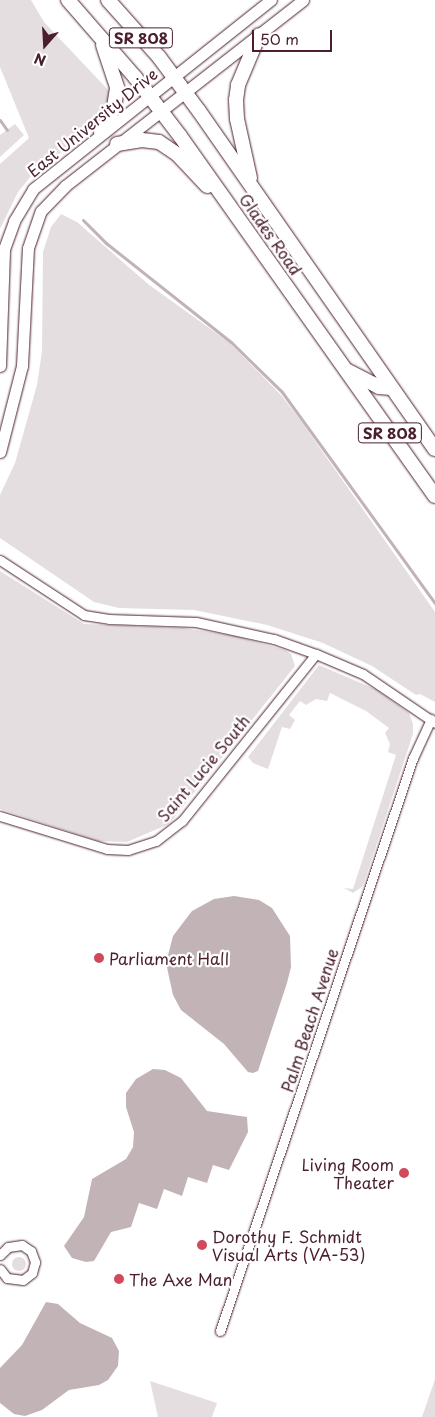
<!DOCTYPE html>
<style>
body{margin:0}
#map{position:relative;width:435px;height:1417px;overflow:hidden;background:#fff;font-family:"Playpen Sans",sans-serif}
div>[style]{position:absolute}
.green>*{inset:0;background:#e5dee0}
.round{border-radius:50%}
.water>*{inset:0;background:#c1b3b6}
.stream>*{height:3px;margin:-1.5px;padding:0 1.5px;transform-origin:1.5px;border-radius:1.5px;background:#c1b3b6}
.roads{filter:drop-shadow(0 0 1px #4a1f2b) drop-shadow(0 0 1px #4a1f2b)}
.minor>*{height:9px;margin:-4.5px;padding:0 4.5px;transform-origin:4.5px;border-radius:4.5px;background:#fff}
.tertiary>*{height:11px;margin:-5.5px;padding:0 5.5px;transform-origin:5.5px;border-radius:5.5px;background:#fff}
.primary>*{height:14px;margin:-7px;padding:0 7px;transform-origin:7px;border-radius:7px;background:#fff}
.dots>*{width:14px;height:14px;translate:-50% -50%;box-sizing:border-box;border:2px solid #fff;border-radius:50%}
span{translate:-50% -50%;white-space:nowrap;text-align:center;line-height:1.15;-webkit-text-stroke:4.5px #fff;paint-order:stroke}
.shield-label span{padding:1px 4px;background:#fff;border:1px solid;border-radius:4px;-webkit-text-stroke-width:0}
.shield-label{font-size:15px;color:#4a1f2b;font-weight:700}
.street-label{font-size:16px;color:#4a1f2b}
.poi-label{font-size:16px;color:#4a1f2b}
.left{translate:0 -50%;text-align:left}
.right{translate:-100% -50%;text-align:right}
.north{position:absolute;left:20px;top:20px;width:50px;height:50px;-webkit-text-stroke:4px #fff;paint-order:stroke;rotate:199deg;font-size:14px;font-weight:700;line-height:20px;text-align:center;color:#4a1f2b}
.north::after{content:'';display:block;margin:auto;width:18px;height:22px;background:#4a1f2b;clip-path:polygon(50% 0,100% 100%,50% 72%,0 100%)}
.scale{position:absolute;left:252px;top:30px;width:80px;height:22px;box-sizing:border-box;border:2px solid #4a1f2b;border-top:0;padding-left:6px;font-size:15px;line-height:18px;white-space:nowrap;color:#4a1f2b;-webkit-text-stroke:4px #fff;paint-order:stroke}
</style>
<div id="map">
<div class="green">
<div style="clip-path:polygon(0 0,31px 0,44px 22px,111px 93px,106px 113px,98px 124px,32px 175px,18px 192px,0 229px,0 164px,29px 138px,0 67px)"></div>
<div style="clip-path:polygon(15px 124px,24px 135px,0 157px,0 135px)"></div>
<div style="clip-path:polygon(61px 214px,77px 222px,148px 284px,230px 343px,281px 395px,301px 421px,435px 612px,435px 702px,420px 694px,416px 695px,372px 666px,323px 643px,267px 625px,194px 610px,119px 608px,94px 602px,0 538px,0 495px,15px 463px,37px 385px,42px 351px,43px 252px,51px 227px)"></div>
<div style="clip-path:polygon(0 571px,84px 624px,183px 628px,235px 636px,285px 650px,291px 654px,295px 666px,169px 824px,127px 842px,98px 841px,0 809px)"></div>
<div style="clip-path:polygon(319px 665px,377px 690px,409px 713px,413px 724px,413px 734px,363px 886px,353px 893px,344px 888px,353px 889px,396px 755px,388px 752px,390px 744px,385px 733px,389px 728px,366px 711px,330px 693px,327px 701px,316px 699px,306px 705px,300px 701px,289px 715px,295px 720px,290px 729px,282px 727px,268px 769px,253px 763px,248px 757px)"></div>
<div class="round" style="left:12px;top:1257px;width:14px;height:14px"></div>
<div style="clip-path:polygon(435px 1379px,435px 1417px,422px 1417px)"></div>
<div style="clip-path:polygon(150px 1381px,217px 1403px,212px 1417px,158px 1417px)"></div>
</div>
<div class="water">
<div style="clip-path:polygon(234px 896px,259px 900px,272px 908px,290px 936px,291px 967px,287px 983px,258px 1071px,253px 1073px,248px 1072px,224px 1044px,181px 1010px,173px 995px,166px 963px,173px 936px,192px 911px,214px 899px)"></div>
<div style="clip-path:polygon(153px 1069px,165px 1070px,181px 1078px,207px 1111px,247px 1117px,248px 1132px,229px 1170px,213px 1165px,207px 1183px,188px 1177px,182px 1196px,164px 1189px,157px 1209px,139px 1203px,131px 1227px,111px 1232px,94px 1261px,86px 1262px,72px 1258px,64px 1246px,84px 1217px,92px 1179px,126px 1159px,133px 1147px,134px 1132px,126px 1107px,126px 1093px,136px 1079px)"></div>
<div style="clip-path:polygon(46px 1302px,58px 1304px,80px 1323px,112px 1338px,119px 1351px,118px 1366px,108px 1380px,99px 1385px,69px 1390px,42px 1410px,25px 1416px,14px 1414px,0 1403px,0 1368px,22px 1345px)"></div>
</div>
<div class="stream">
<div style="left:0;top:120px;width:12px;rotate:55deg"></div>
<div style="left:83px;top:220px;width:33px;rotate:45deg"></div>
<div style="left:106px;top:243px;width:159px;rotate:38.4deg"></div>
<div style="left:231px;top:342px;width:71px;rotate:44.4deg"></div>
<div style="left:282px;top:392px;width:261px;rotate:54.1deg"></div>
</div>
<div class="roads">
<div class="minor">
<div style="left:0;top:560px;width:100px;rotate:33.2deg"></div>
<div style="left:84px;top:615px;width:25px;rotate:9deg"></div>
<div style="left:109px;top:619px;width:87px;rotate:2deg"></div>
<div style="left:196px;top:622px;width:80px;rotate:12.3deg"></div>
<div style="left:274px;top:639px;width:45px;rotate:19.7deg"></div>
<div style="left:316px;top:654px;width:51px;rotate:23.1deg"></div>
<div style="left:363px;top:674px;width:87px;rotate:34.2deg"></div>
<div style="left:0;top:816px;width:112px;rotate:17.1deg"></div>
<div style="left:107px;top:849px;width:21px;rotate:3deg"></div>
<div style="left:128px;top:850px;width:29px;rotate:-18deg"></div>
<div style="left:156px;top:841px;width:33px;rotate:-38deg"></div>
<div style="left:182px;top:821px;width:214px;rotate:-51.3deg"></div>
<div style="left:0;top:1255px;width:11px;rotate:-45deg"></div>
<div style="left:8px;top:1247px;width:14px;rotate:-8deg"></div>
<div style="left:22px;top:1245px;width:11px;rotate:34deg"></div>
<div style="left:31px;top:1251px;width:12px;rotate:70deg"></div>
<div style="left:35px;top:1262px;width:11px;rotate:105deg"></div>
<div style="left:32px;top:1273px;width:11px;rotate:142deg"></div>
<div style="left:23px;top:1280px;width:16px;rotate:-173deg"></div>
<div style="left:7px;top:1278px;width:11px;rotate:-128deg"></div>
<div style="left:220px;top:1331px;width:605px;rotate:-71.39deg"></div>
<div style="left:413px;top:758px;width:43px;rotate:-65.2deg"></div>
</div>
<div class="tertiary">
<div style="left:0;top:366px;width:117px;rotate:-88deg"></div>
<div style="left:4px;top:249px;width:30px;rotate:-70deg"></div>
<div style="left:14px;top:221px;width:37px;rotate:-59deg"></div>
<div style="left:33px;top:189px;width:304px;rotate:-38.5deg"></div>
<div style="left:0;top:452px;width:89px;rotate:-75.7deg"></div>
<div style="left:22px;top:366px;width:118px;rotate:-87.1deg"></div>
<div style="left:28px;top:248px;width:39px;rotate:-71deg"></div>
<div style="left:41px;top:211px;width:35px;rotate:-46deg"></div>
<div style="left:65px;top:186px;width:302px;rotate:-38deg"></div>
</div>
<div class="primary">
<div style="left:68px;top:0;width:102px;rotate:49deg"></div>
<div style="left:135px;top:77px;width:74px;rotate:52.7deg"></div>
<div style="left:180px;top:136px;width:441px;rotate:54.7deg"></div>
<div style="left:108px;top:0;width:76px;rotate:48.2deg"></div>
<div style="left:159px;top:57px;width:67px;rotate:53.5deg"></div>
<div style="left:199px;top:111px;width:412px;rotate:55.1deg"></div>
<div style="left:101px;top:133px;width:29px;rotate:-63deg"></div>
<div style="left:114px;top:107px;width:20px;rotate:-81deg"></div>
<div style="left:117px;top:87px;width:44px;rotate:-108.4deg"></div>
<div style="left:117px;top:144px;width:25px;rotate:-9deg"></div>
<div style="left:142px;top:140px;width:17px;rotate:7deg"></div>
<div style="left:159px;top:142px;width:22px;rotate:34deg"></div>
<div style="left:177px;top:154px;width:44px;rotate:46.8deg"></div>
<div style="left:250px;top:178px;width:60px;rotate:-102.4deg"></div>
<div style="left:237px;top:119px;width:19px;rotate:-93deg"></div>
<div style="left:236px;top:100px;width:15px;rotate:-82deg"></div>
<div style="left:238px;top:85px;width:54px;rotate:-67.2deg"></div>
<div style="left:348px;top:371px;width:35px;rotate:27deg"></div>
<div style="left:379px;top:387px;width:12px;rotate:5deg"></div>
</div>
</div>
<div class="dots">
<div style="left:99px;top:958px;background:#d1495b"></div>
<div style="left:404px;top:1173px;background:#d1495b"></div>
<div style="left:202px;top:1245px;background:#d1495b"></div>
<div style="left:119px;top:1279px;background:#d1495b"></div>
</div>
<div class="shield-label">
<span style="left:141px;top:38px">SR 808</span>
<span style="left:390px;top:433px">SR 808</span>
</div>
<div class="street-label">
<span style="left:92px;top:122px;rotate:-39deg">East University Drive</span>
<span style="left:271px;top:234px;rotate:55deg">Glades Road</span>
<span style="left:203px;top:768px;rotate:-50deg">Saint Lucie South</span>
<span style="left:309px;top:1020px;rotate:-72deg">Palm Beach Avenue</span>
</div>
<div class="poi-label">
<span class="left" style="left:109px;top:958px">Parliament Hall</span>
<span class="right" style="left:394px;top:1173px">Living Room<br>Theater</span>
<span class="left" style="left:212px;top:1245px">Dorothy F. Schmidt<br>Visual Arts (VA-53)</span>
<span class="left" style="left:129px;top:1279px">The Axe Man</span>
</div>
<div class="north">N</div>
<div class="scale">50 m</div>
</div>
